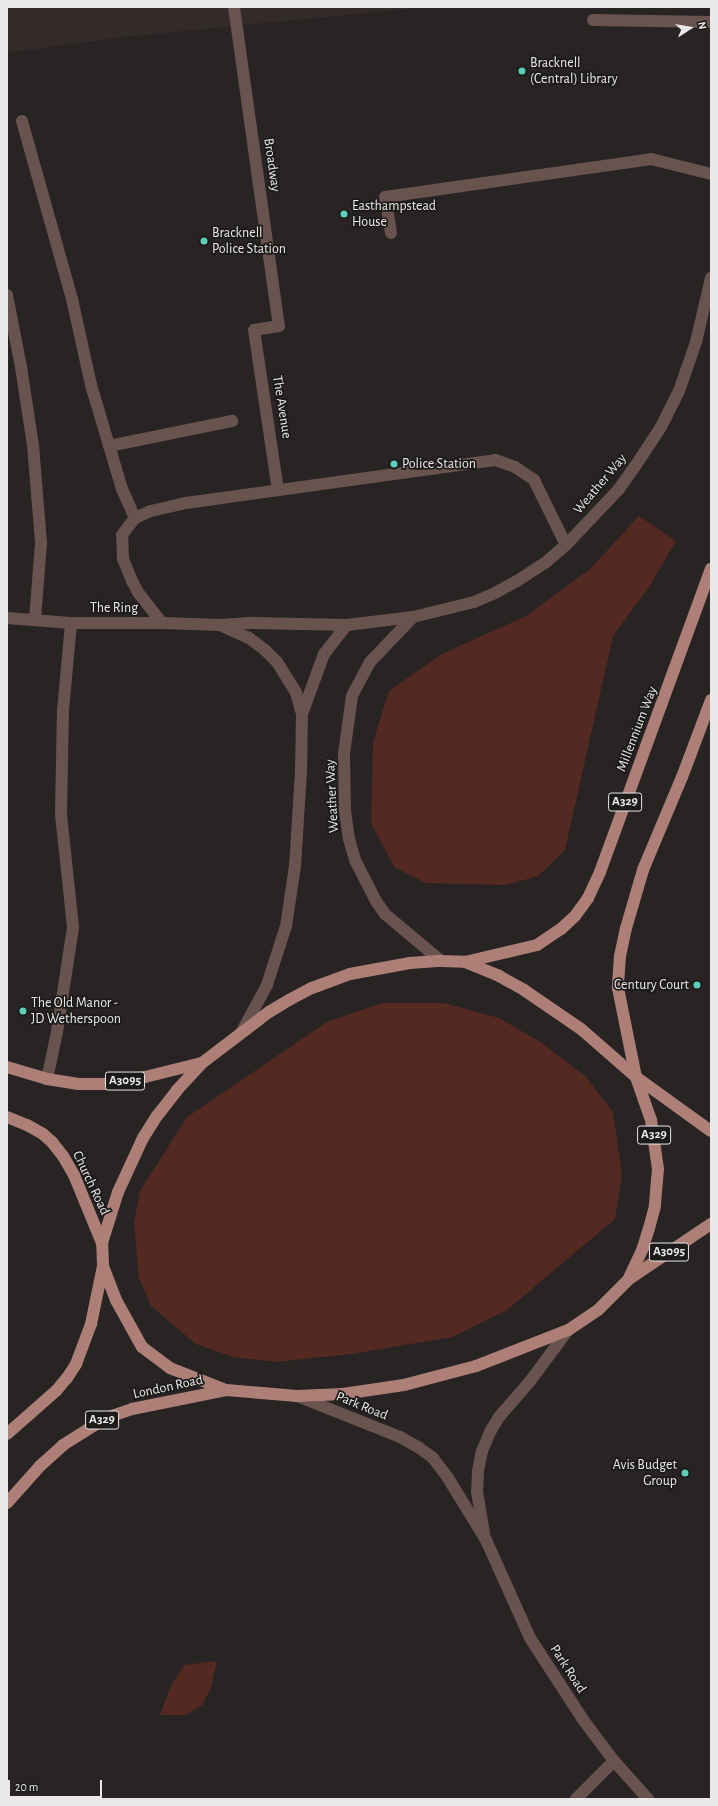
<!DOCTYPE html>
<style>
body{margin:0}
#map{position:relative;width:718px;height:1806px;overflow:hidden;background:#272423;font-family:"Alegreya Sans",sans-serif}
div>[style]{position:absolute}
.built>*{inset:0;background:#342a29}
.green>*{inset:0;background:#532922}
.minor>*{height:12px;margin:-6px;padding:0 6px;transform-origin:6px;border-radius:6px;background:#69534f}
.major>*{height:12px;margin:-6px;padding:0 6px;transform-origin:6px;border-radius:6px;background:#ad7f77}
.dots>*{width:11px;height:11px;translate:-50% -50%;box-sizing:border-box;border:2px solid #1d1a1a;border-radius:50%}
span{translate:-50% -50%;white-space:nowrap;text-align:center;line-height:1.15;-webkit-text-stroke:3.5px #1d1a1a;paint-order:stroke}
.shield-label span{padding:1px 3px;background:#1d1a1a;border:1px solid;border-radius:3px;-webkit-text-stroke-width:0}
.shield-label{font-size:13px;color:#eae8e8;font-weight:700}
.poi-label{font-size:14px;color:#eae8e8}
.left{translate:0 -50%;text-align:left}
.right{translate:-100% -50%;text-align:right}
.street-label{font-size:14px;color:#eae8e8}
.frame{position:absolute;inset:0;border:8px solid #eae8e8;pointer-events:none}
.north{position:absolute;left:670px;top:8px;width:40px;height:40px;-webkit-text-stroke:3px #1d1a1a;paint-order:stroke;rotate:78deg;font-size:11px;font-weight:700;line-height:16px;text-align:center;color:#eae8e8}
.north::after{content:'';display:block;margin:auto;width:14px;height:18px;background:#eae8e8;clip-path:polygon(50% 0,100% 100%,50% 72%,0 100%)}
.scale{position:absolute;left:8px;top:1780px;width:94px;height:18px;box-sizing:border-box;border:2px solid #eae8e8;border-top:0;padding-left:5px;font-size:12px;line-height:14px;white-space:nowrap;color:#eae8e8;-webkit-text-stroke:3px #1d1a1a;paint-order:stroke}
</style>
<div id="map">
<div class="built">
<div style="clip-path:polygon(7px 7px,427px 7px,123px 37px,7px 53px)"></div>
</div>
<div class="green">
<div style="clip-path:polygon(639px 516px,676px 541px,649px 587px,613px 636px,565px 850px,538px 876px,506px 885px,426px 883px,394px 867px,371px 823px,373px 742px,389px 691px,442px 654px,526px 616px,590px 569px)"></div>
<div style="clip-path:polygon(382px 1003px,444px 1003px,499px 1018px,542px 1043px,586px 1077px,613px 1112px,622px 1174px,615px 1219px,507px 1310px,452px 1337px,351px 1354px,276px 1362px,233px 1357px,196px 1344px,151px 1306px,139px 1278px,134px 1223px,140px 1191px,187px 1117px,327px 1022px)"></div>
<div style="clip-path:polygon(217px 1661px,211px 1688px,202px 1705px,186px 1715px,160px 1715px,170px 1688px,184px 1665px)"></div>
</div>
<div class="minor">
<div style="left:234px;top:7px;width:322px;rotate:82deg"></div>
<div style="left:279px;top:326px;width:25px;rotate:171deg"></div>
<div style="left:254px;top:330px;width:162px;rotate:81.5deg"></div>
<div style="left:593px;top:20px;width:118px;rotate:1deg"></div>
<div style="left:22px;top:121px;width:185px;rotate:74.3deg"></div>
<div style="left:72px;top:299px;width:88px;rotate:77.5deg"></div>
<div style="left:91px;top:385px;width:109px;rotate:73.4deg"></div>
<div style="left:122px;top:489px;width:32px;rotate:66deg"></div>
<div style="left:391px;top:233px;width:36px;rotate:-99deg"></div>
<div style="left:385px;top:197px;width:269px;rotate:-8.1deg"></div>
<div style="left:651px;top:159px;width:62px;rotate:14deg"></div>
<div style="left:7px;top:295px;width:73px;rotate:79deg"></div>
<div style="left:21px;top:367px;width:79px;rotate:81.3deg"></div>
<div style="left:33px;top:445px;width:98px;rotate:85.3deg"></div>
<div style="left:41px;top:543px;width:77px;rotate:94.5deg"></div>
<div style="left:109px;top:446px;width:126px;rotate:-11.5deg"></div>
<div style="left:413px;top:617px;width:62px;rotate:133.7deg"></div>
<div style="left:370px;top:662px;width:38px;rotate:118deg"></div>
<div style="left:352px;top:696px;width:59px;rotate:97.9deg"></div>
<div style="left:344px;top:754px;width:57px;rotate:89deg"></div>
<div style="left:345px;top:811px;width:28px;rotate:82deg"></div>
<div style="left:349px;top:839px;width:22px;rotate:74deg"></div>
<div style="left:355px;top:860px;width:46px;rotate:62.9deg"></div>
<div style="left:376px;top:901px;width:16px;rotate:55deg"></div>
<div style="left:385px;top:914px;width:73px;rotate:40deg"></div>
<div style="left:7px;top:618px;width:64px;rotate:4.5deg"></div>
<div style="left:71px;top:623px;width:91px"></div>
<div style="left:162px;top:623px;width:59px;rotate:1.9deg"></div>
<div style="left:221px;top:625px;width:32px;rotate:-4deg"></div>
<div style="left:253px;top:623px;width:94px;rotate:1.2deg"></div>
<div style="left:347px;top:625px;width:66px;rotate:-6.9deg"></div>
<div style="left:413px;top:617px;width:63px;rotate:-13.8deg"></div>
<div style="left:474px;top:602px;width:23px;rotate:-23deg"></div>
<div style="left:495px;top:593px;width:25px;rotate:-29deg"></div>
<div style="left:517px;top:581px;width:33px;rotate:-33deg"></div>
<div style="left:545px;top:563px;width:28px;rotate:-41deg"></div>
<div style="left:566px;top:545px;width:77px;rotate:-46.6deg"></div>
<div style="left:619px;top:489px;width:29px;rotate:-55deg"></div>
<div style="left:636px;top:465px;width:45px;rotate:-56.7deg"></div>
<div style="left:661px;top:427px;width:40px;rotate:-63.4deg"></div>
<div style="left:679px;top:391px;width:52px;rotate:-70.9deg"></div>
<div style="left:696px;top:342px;width:66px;rotate:-76.8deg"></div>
<div style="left:162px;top:623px;width:37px;rotate:-128deg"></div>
<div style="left:139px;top:594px;width:15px;rotate:-118deg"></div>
<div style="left:132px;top:581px;width:24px;rotate:-112deg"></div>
<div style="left:123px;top:559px;width:24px;rotate:-92deg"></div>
<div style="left:122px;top:535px;width:21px;rotate:-53deg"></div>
<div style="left:135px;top:518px;width:17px;rotate:-24deg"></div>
<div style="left:151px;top:511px;width:36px;rotate:-13deg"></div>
<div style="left:186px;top:503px;width:312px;rotate:-7.9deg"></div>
<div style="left:495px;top:460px;width:21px;rotate:19deg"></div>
<div style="left:515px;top:467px;width:23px;rotate:34deg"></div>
<div style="left:534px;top:480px;width:72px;rotate:63.8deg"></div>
<div style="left:222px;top:626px;width:30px;rotate:24deg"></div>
<div style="left:249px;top:638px;width:20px;rotate:37deg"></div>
<div style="left:265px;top:650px;width:17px;rotate:45deg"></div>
<div style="left:277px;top:662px;width:36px;rotate:58deg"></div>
<div style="left:296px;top:693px;width:22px;rotate:74deg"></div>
<div style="left:302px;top:714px;width:57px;rotate:91deg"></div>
<div style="left:301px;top:771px;width:95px;rotate:93.6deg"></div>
<div style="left:295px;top:866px;width:61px;rotate:98.5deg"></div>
<div style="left:286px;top:926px;width:62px;rotate:107.9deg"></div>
<div style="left:267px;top:985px;width:55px;rotate:118.4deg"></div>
<div style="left:302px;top:714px;width:64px;rotate:-69.9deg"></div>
<div style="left:324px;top:654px;width:37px;rotate:-52deg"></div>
<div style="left:47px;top:1079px;width:48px;rotate:-78deg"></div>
<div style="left:57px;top:1032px;width:106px;rotate:-81.3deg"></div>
<div style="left:73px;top:927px;width:114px;rotate:-96.1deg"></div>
<div style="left:61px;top:814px;width:104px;rotate:-88.9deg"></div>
<div style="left:63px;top:710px;width:87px;rotate:-84.7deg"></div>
<div style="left:297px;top:1396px;width:111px;rotate:21.7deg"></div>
<div style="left:400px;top:1437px;width:21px;rotate:29deg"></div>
<div style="left:418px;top:1447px;width:19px;rotate:36deg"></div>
<div style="left:433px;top:1458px;width:25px;rotate:53deg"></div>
<div style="left:448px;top:1478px;width:73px;rotate:58.5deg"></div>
<div style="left:486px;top:1540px;width:107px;rotate:65.8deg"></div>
<div style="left:530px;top:1638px;width:99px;rotate:57deg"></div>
<div style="left:584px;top:1721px;width:50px;rotate:53.1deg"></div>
<div style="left:614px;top:1761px;width:51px;rotate:48.2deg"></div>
<div style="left:484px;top:1533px;width:42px;rotate:-99.7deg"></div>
<div style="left:477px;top:1492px;width:21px;rotate:-87deg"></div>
<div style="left:478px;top:1471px;width:20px;rotate:-79deg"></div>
<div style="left:482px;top:1451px;width:21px;rotate:-67deg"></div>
<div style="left:490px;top:1432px;width:17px;rotate:-59deg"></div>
<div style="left:499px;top:1417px;width:49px;rotate:-49.1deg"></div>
<div style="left:531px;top:1380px;width:62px;rotate:-53.5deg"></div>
<div style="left:576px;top:1799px;width:54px;rotate:-45deg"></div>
</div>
<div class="major">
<div style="left:711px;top:700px;width:82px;rotate:110.6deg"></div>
<div style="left:682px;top:777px;width:101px;rotate:112.8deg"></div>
<div style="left:643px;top:870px;width:60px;rotate:106.3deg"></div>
<div style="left:626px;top:928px;width:29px;rotate:102deg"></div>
<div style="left:620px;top:956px;width:32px;rotate:94deg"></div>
<div style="left:618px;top:988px;width:91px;rotate:78.6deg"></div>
<div style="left:636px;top:1077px;width:92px;rotate:35.8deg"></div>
<div style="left:441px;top:961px;width:24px;rotate:2deg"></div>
<div style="left:465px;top:962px;width:37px;rotate:22deg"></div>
<div style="left:499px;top:976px;width:29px;rotate:29deg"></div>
<div style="left:524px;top:990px;width:69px;rotate:34.4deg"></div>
<div style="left:581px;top:1029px;width:73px;rotate:41.1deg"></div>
<div style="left:636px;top:1077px;width:46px;rotate:70.8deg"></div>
<div style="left:651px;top:1120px;width:49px;rotate:81.9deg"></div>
<div style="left:658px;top:1169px;width:37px;rotate:95deg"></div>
<div style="left:655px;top:1206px;width:23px;rotate:105deg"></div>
<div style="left:649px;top:1228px;width:21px;rotate:107deg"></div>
<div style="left:643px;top:1248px;width:35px;rotate:115deg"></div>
<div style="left:628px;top:1280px;width:42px;rotate:135deg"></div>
<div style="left:598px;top:1310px;width:36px;rotate:146deg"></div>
<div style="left:568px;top:1330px;width:99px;rotate:158.6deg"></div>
<div style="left:476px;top:1366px;width:74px;rotate:165.2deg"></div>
<div style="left:404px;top:1385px;width:62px;rotate:171.6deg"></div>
<div style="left:343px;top:1394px;width:46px;rotate:177.5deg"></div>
<div style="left:297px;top:1396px;width:71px;rotate:-175.2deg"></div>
<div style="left:226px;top:1390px;width:60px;rotate:-158.6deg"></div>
<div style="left:170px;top:1368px;width:35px;rotate:-143deg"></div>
<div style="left:142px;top:1347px;width:54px;rotate:-119deg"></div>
<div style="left:116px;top:1300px;width:36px;rotate:-111deg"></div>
<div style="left:103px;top:1266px;width:23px;rotate:-92deg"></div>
<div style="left:102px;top:1243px;width:53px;rotate:-72.6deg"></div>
<div style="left:118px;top:1192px;width:60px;rotate:-65.2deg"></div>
<div style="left:143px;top:1138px;width:26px;rotate:-58deg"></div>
<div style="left:157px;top:1116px;width:33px;rotate:-52deg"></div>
<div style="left:177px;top:1090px;width:37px;rotate:-47deg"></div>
<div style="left:202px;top:1063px;width:84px;rotate:-37.3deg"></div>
<div style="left:269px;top:1012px;width:23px;rotate:-31deg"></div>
<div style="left:289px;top:1000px;width:26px;rotate:-28deg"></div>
<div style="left:312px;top:988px;width:40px;rotate:-20.2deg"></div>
<div style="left:350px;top:974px;width:61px;rotate:-10.4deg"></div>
<div style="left:410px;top:963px;width:31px;rotate:-4deg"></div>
<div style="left:465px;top:962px;width:74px;rotate:-13.3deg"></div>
<div style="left:537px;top:945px;width:29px;rotate:-34deg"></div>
<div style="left:561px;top:929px;width:19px;rotate:-43deg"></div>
<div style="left:575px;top:916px;width:22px;rotate:-54deg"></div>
<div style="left:588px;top:898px;width:29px;rotate:-65deg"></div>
<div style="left:600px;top:872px;width:323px;rotate:-69.9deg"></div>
<div style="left:7px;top:1067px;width:42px;rotate:16.7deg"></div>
<div style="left:47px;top:1079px;width:32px;rotate:9deg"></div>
<div style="left:79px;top:1084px;width:30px"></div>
<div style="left:109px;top:1084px;width:37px;rotate:-11deg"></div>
<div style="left:145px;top:1077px;width:58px;rotate:-14deg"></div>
<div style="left:7px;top:1117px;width:22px;rotate:22deg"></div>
<div style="left:27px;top:1125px;width:18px;rotate:29deg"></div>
<div style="left:43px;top:1134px;width:12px;rotate:42deg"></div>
<div style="left:52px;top:1142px;width:18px;rotate:52deg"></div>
<div style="left:63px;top:1156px;width:22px;rotate:60deg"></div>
<div style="left:74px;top:1175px;width:74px;rotate:67.6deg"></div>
<div style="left:629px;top:1279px;width:99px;rotate:-33.9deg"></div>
<div style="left:7px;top:1434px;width:65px;rotate:-41.3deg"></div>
<div style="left:56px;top:1391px;width:17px;rotate:-50deg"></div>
<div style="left:67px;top:1378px;width:17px;rotate:-57deg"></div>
<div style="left:76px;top:1364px;width:43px;rotate:-69.4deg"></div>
<div style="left:91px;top:1324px;width:59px;rotate:-78.3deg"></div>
<div style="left:7px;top:1503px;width:50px;rotate:-48.3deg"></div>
<div style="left:40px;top:1466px;width:31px;rotate:-42deg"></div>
<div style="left:63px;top:1445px;width:51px;rotate:-32.1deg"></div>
<div style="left:106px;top:1418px;width:28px;rotate:-19deg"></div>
<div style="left:132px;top:1409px;width:96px;rotate:-11.4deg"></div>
</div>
<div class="dots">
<div style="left:522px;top:71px;background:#5cceba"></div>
<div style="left:344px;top:214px;background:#5cceba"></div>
<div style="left:204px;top:241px;background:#5cceba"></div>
<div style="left:394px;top:464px;background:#5cceba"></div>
<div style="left:697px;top:985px;background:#5cceba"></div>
<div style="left:23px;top:1011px;background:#5cceba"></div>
<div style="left:685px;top:1473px;background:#5cceba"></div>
</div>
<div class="shield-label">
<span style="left:625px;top:802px">A329</span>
<span style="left:125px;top:1081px">A3095</span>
<span style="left:654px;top:1135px">A329</span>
<span style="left:669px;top:1252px">A3095</span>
<span style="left:102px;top:1420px">A329</span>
</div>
<div class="poi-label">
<span class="left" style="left:530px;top:71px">Bracknell<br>(Central) Library</span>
<span class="left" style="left:352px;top:214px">Easthampstead<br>House</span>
<span class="left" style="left:212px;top:241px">Bracknell<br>Police Station</span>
<span class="left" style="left:402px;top:464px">Police Station</span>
<span class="right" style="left:689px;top:985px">Century Court</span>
<span class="left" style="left:31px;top:1011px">The Old Manor -<br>JD Wetherspoon</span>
<span class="right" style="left:677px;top:1473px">Avis Budget<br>Group</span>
</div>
<div class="street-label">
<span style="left:272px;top:165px;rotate:82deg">Broadway</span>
<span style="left:282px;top:407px;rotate:81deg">The Avenue</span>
<span style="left:600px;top:484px;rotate:-50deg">Weather Way</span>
<span style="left:114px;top:608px">The Ring</span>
<span style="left:637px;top:729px;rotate:-69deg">Millennium Way</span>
<span style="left:332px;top:796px;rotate:-93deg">Weather Way</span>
<span style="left:91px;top:1183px;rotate:65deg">Church Road</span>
<span style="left:168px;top:1387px;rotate:-12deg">London Road</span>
<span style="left:362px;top:1406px;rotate:22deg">Park Road</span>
<span style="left:568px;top:1669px;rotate:57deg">Park Road</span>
</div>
<div class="frame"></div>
<div class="north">N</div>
<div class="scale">20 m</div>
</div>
